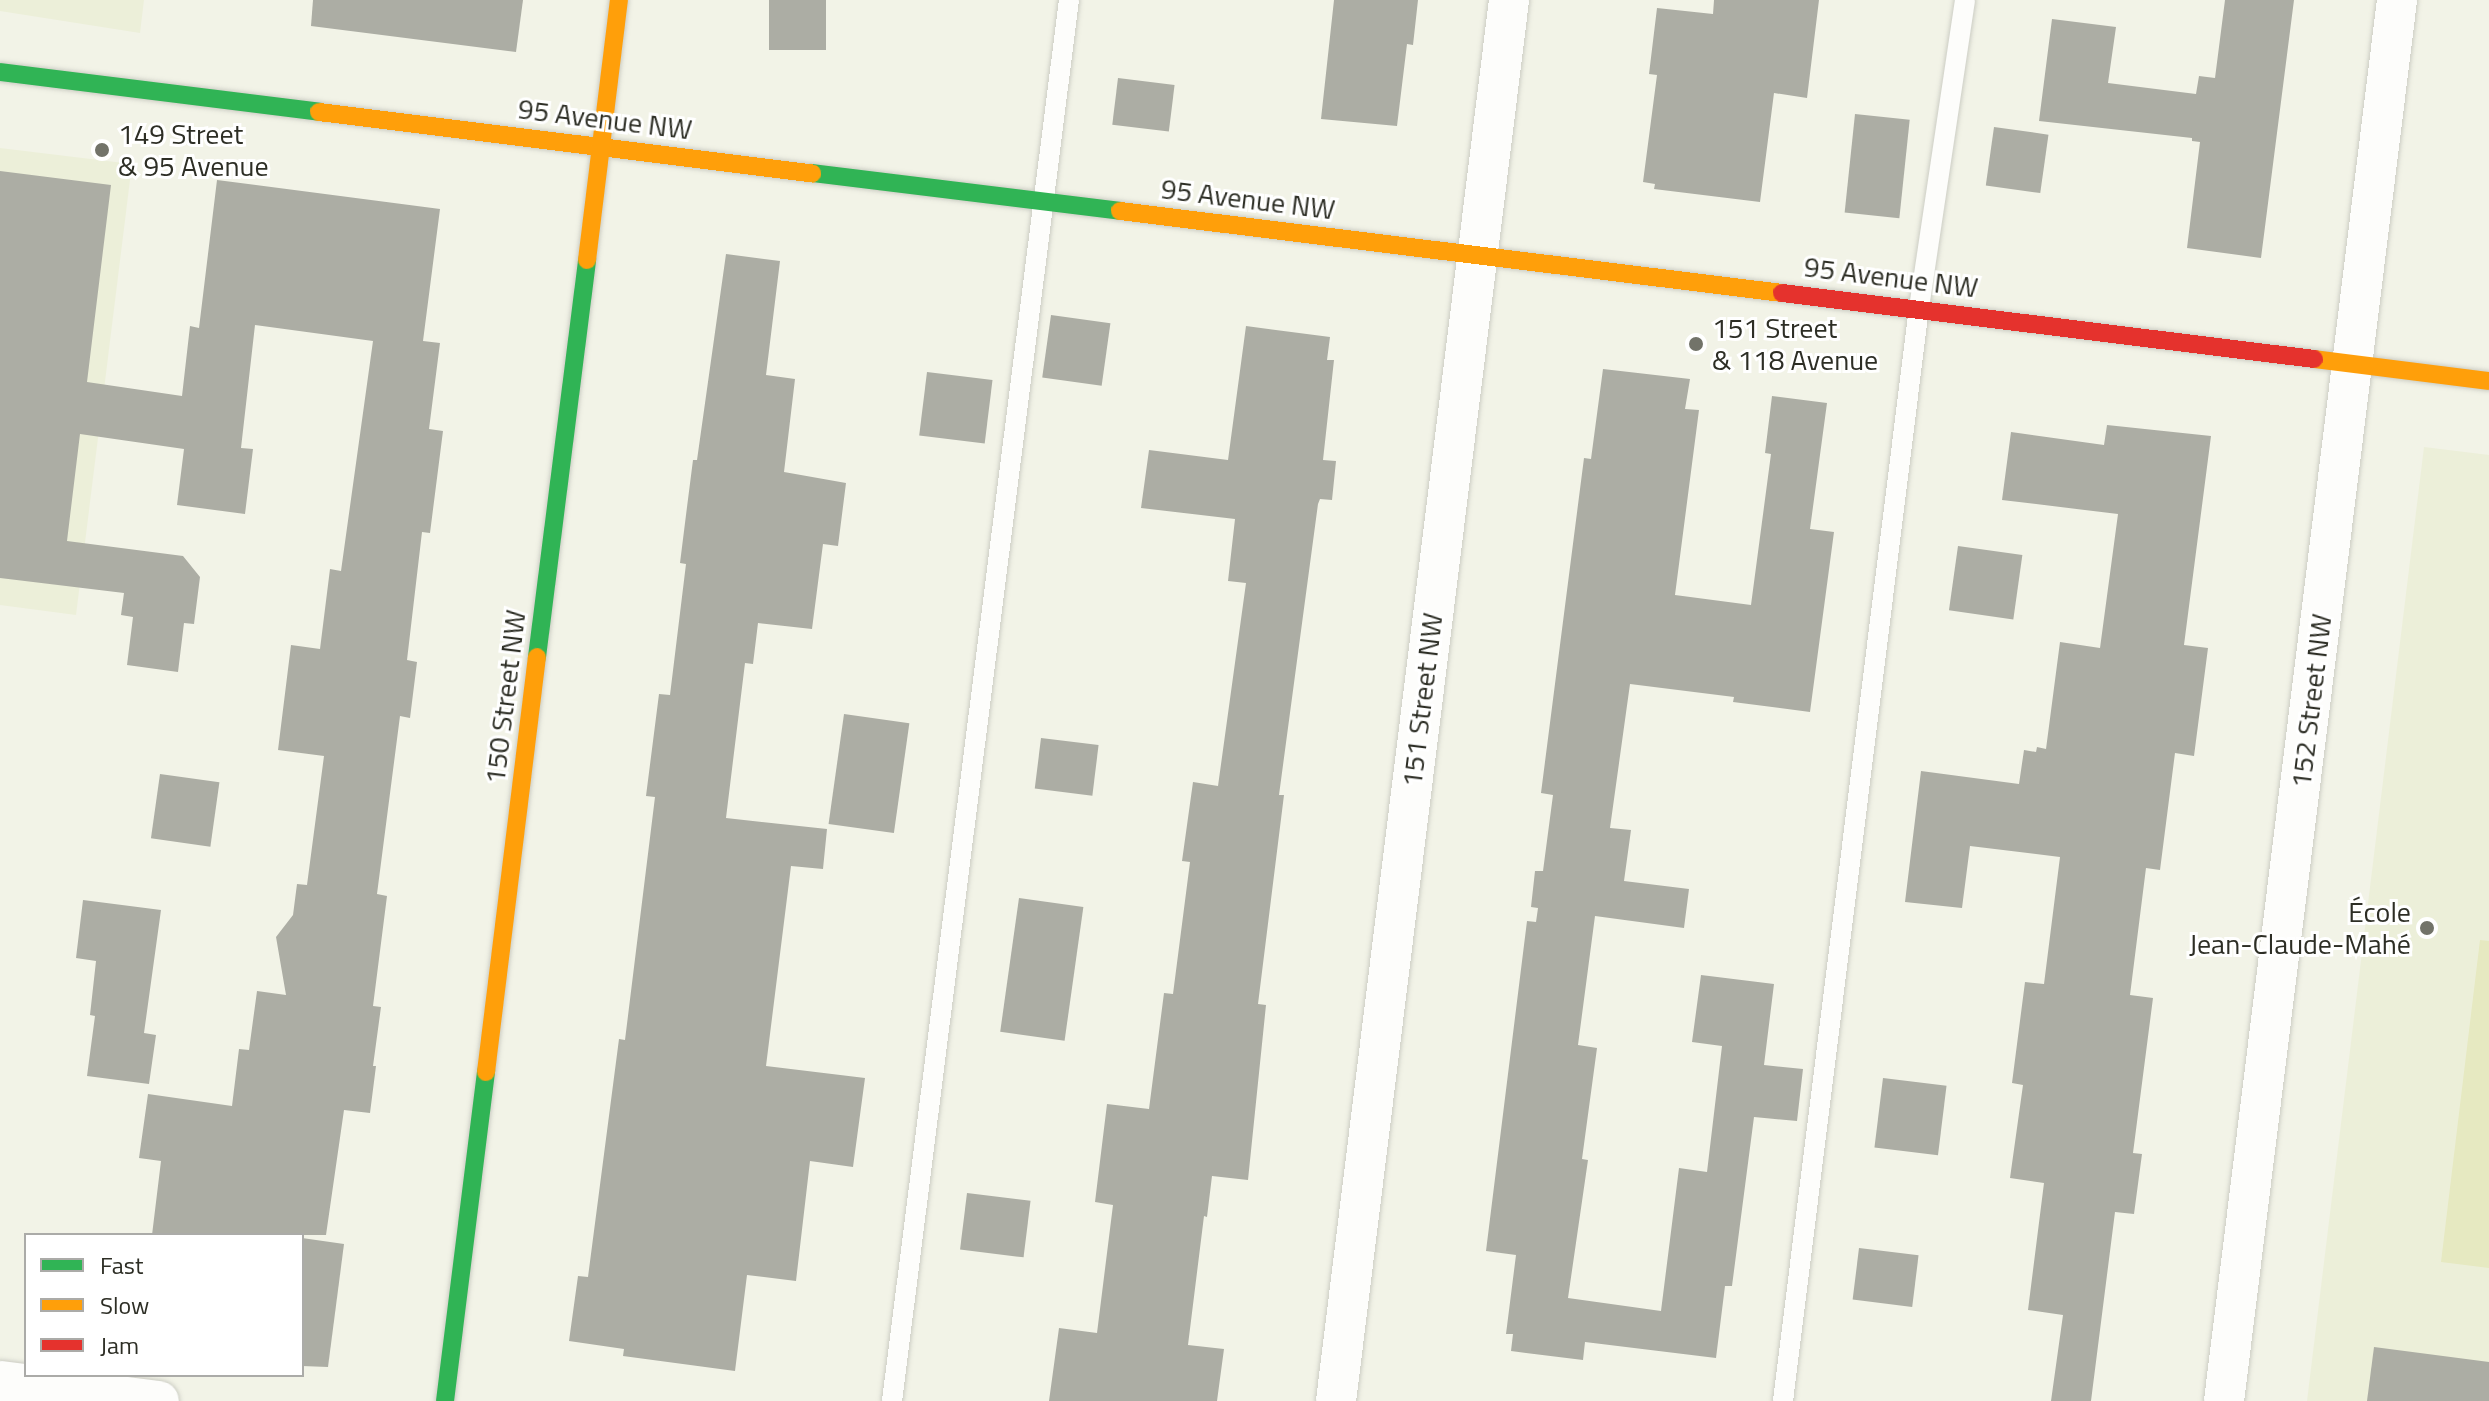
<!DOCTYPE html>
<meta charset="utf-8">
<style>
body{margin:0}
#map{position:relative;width:2489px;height:1401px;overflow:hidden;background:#f2f3e7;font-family:"Titillium Web",sans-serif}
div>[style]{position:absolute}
.built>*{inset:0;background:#ecefd9}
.green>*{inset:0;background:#e6e9c1}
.building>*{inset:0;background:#acada4;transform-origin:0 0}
.roads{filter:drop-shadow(0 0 2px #cccdc4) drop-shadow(0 0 2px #cccdc4)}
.lane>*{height:20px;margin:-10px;padding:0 10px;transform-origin:10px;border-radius:10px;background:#fdfdfb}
.street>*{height:40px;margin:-20px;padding:0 20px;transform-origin:20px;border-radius:20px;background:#fdfdfb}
.fast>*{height:18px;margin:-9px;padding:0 9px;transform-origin:9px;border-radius:9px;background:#30b455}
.slow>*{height:18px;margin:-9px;padding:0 9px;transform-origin:9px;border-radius:9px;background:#ff9f0a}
.jam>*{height:18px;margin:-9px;padding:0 9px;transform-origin:9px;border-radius:9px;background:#e5322d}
.dots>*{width:22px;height:22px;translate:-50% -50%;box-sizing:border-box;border:4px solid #fff;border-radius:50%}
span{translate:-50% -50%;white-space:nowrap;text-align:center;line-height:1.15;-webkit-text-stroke:6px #fff;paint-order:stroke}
.street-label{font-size:28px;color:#2d2e25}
.poi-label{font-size:28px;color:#2d2e25}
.left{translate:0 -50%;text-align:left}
.right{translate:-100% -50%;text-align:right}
.legend{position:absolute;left:24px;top:1233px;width:280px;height:144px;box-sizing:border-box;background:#fff;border:2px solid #ababa8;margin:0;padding:10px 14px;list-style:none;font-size:24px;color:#2d2e25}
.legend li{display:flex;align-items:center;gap:16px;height:40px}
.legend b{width:40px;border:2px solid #ababa8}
</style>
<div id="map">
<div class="built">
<div style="clip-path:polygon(0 0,144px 0,140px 33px,0 11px)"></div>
<div style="clip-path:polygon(0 148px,132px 164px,76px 615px,0 605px)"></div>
<div style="clip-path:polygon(2424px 447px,2489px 455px,2489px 1401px,2307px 1401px)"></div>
</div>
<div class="green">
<div style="clip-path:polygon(2480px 940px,2489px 941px,2489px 1268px,2441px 1262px)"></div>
</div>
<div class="building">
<div style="clip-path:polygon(313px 0,523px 0,516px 52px,311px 26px)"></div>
<div style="left:769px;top:0;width:57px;height:50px"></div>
<div style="clip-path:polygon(1334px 0,1418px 0,1413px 45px,1407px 44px,1397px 126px,1321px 119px)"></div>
<div style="clip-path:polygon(1714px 0,1819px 0,1807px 98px,1774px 93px,1760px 202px,1654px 189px,1655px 184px,1643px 182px,1657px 75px,1649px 74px,1657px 8px,1713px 14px)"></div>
<div style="clip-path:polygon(2225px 0,2294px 0,2261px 258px,2187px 248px,2200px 142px,2192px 141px,2192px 138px,2039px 121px,2052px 19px,2116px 27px,2108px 83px,2196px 94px,2199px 76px,2215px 78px)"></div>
<div style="left:1118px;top:78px;width:57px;height:47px;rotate:7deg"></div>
<div style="left:1855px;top:114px;width:55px;height:99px;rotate:6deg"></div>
<div style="left:1994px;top:127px;width:55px;height:59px;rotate:8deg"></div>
<div style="clip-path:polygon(0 171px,111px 185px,87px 382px,182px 396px,190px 326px,199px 328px,217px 180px,440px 209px,423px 341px,440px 343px,429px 429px,443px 431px,430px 533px,422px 532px,407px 660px,417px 662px,410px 718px,400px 716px,377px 894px,387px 896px,373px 1006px,381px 1007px,373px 1066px,376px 1066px,370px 1113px,344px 1110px,326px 1235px,152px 1235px,161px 1161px,139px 1158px,148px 1094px,232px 1106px,239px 1049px,249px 1050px,257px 991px,286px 995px,276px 937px,293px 915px,297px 884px,307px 885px,324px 756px,278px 750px,291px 645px,320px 649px,330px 569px,341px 571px,373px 341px,255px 325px,241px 448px,253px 449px,245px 514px,177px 505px,184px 449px,80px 434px,67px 541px,183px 556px,200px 577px,194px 624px,184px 623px,178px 672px,127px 665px,133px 617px,121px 615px,124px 593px,0 578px)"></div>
<div style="clip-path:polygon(726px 254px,780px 261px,766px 375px,795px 379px,784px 472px,846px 483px,838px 546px,823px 544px,812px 629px,758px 623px,753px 664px,745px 663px,726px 818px,827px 829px,823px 869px,791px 866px,766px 1066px,865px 1078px,853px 1167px,810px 1161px,796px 1281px,747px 1275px,735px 1371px,623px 1356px,624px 1349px,569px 1341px,578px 1276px,588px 1277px,619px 1039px,625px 1040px,655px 797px,646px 796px,659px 694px,670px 695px,686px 564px,680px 563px,687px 507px,693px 460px,697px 460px)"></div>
<div style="left:1051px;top:315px;width:60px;height:63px;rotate:8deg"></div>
<div style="clip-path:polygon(1246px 326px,1330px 337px,1327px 360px,1334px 360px,1323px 460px,1336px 461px,1332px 500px,1320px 499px,1318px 504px,1279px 795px,1284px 795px,1258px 1004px,1266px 1005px,1248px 1180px,1212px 1176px,1207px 1217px,1204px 1216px,1188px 1345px,1224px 1349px,1217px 1401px,1049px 1401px,1059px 1328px,1097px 1333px,1113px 1205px,1095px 1202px,1107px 1104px,1149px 1109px,1164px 993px,1173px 994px,1190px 862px,1182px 861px,1193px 782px,1218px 786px,1246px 583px,1228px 581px,1235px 519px,1141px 508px,1149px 450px,1228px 460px)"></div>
<div style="clip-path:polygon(1603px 369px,1690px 379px,1685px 409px,1699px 410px,1675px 595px,1751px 605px,1771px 454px,1765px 453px,1772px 396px,1827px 403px,1810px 529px,1834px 532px,1810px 712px,1733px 702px,1734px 697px,1630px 684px,1610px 828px,1631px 830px,1624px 881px,1689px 889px,1684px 928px,1595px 916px,1578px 1045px,1597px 1048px,1582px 1159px,1588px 1160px,1568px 1298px,1661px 1311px,1679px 1168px,1707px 1172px,1722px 1046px,1692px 1042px,1701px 975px,1774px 984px,1764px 1065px,1803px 1069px,1797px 1121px,1754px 1117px,1732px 1286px,1725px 1286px,1716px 1358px,1585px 1342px,1583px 1360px,1511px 1351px,1513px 1334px,1506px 1334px,1516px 1255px,1486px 1251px,1527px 921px,1536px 922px,1538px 908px,1531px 907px,1535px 871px,1543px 871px,1553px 795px,1541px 793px,1584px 458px,1591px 459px)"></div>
<div style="left:927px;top:372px;width:66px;height:64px;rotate:7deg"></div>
<div style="clip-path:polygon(2107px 425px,2211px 436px,2184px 645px,2208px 648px,2194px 756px,2175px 753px,2160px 870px,2146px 868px,2130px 995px,2153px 998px,2133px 1153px,2142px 1154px,2134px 1214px,2115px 1212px,2091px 1401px,2051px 1401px,2063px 1315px,2028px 1310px,2044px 1183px,2010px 1178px,2023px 1085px,2012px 1083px,2025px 982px,2044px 984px,2060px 857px,1970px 846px,1962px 908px,1905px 902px,1921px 771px,2019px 784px,2024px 750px,2036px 752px,2037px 747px,2046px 749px,2060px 642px,2100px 648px,2118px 514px,2002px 500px,2011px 432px,2104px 445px)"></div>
<div style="left:1958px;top:546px;width:65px;height:65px;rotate:8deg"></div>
<div style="left:844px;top:714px;width:66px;height:111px;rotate:8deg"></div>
<div style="left:1041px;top:738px;width:58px;height:51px;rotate:7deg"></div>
<div style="left:160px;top:774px;width:60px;height:65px;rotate:8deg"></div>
<div style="left:1019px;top:898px;width:65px;height:135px;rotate:8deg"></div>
<div style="clip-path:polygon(83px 900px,161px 910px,144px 1033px,156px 1035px,149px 1084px,87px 1076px,95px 1016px,90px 1015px,96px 961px,76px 958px)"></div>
<div style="left:1883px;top:1078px;width:64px;height:70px;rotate:7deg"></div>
<div style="left:967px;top:1193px;width:64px;height:57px;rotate:7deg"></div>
<div style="clip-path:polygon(302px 1238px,344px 1244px,328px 1367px,302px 1366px)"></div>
<div style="left:1859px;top:1248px;width:60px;height:52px;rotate:7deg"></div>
<div style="clip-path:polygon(2374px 1347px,2489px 1362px,2489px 1401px,2367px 1401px)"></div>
</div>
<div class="roads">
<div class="lane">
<div style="left:892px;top:1401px;width:1412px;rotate:-82.8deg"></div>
<div style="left:1783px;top:1401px;width:1101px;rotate:-82.91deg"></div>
<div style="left:1919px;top:308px;width:311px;rotate:-81.5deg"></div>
</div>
<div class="street">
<div style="left:0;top:1381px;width:160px;rotate:7.2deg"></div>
<div style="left:1336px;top:1401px;width:1412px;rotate:-82.96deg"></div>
<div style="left:2224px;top:1401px;width:1412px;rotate:-82.96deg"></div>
</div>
<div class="fast">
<div style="left:0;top:72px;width:321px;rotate:7.1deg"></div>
<div style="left:812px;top:173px;width:310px;rotate:7deg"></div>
<div style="left:537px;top:657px;width:400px;rotate:-82.8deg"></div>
<div style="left:445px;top:1401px;width:332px;rotate:-82.9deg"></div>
</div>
<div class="slow">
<div style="left:319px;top:112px;width:497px;rotate:7.1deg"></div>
<div style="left:1120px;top:211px;width:667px;rotate:7.06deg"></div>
<div style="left:587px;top:260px;width:262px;rotate:-83deg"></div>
<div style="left:2314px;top:359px;width:176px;rotate:7.2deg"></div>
<div style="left:486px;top:1072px;width:418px;rotate:-83deg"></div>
</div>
<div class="jam">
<div style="left:1782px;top:293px;width:536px;rotate:7.07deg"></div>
</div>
</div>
<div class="dots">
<div style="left:102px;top:150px;background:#727369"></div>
<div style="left:1696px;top:344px;background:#727369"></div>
<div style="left:2427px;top:928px;background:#727369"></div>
</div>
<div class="street-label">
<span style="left:605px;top:119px;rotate:7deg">95 Avenue NW</span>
<span style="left:1248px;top:199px;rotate:7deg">95 Avenue NW</span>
<span style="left:1891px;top:277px;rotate:7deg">95 Avenue NW</span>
<span style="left:505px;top:697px;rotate:-83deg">150 Street NW</span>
<span style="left:1422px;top:700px;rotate:-83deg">151 Street NW</span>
<span style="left:2311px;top:701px;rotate:-83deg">152 Street NW</span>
</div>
<div class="poi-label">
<span class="left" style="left:118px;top:150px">149 Street<br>&amp; 95 Avenue</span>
<span class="left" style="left:1712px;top:344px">151 Street<br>&amp; 118 Avenue</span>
<span class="right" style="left:2411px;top:928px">École<br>Jean-Claude-Mahé</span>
</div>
<ul class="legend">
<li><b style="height:10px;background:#30b455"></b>Fast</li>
<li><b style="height:10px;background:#ff9f0a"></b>Slow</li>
<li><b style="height:10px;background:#e5322d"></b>Jam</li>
</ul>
</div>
